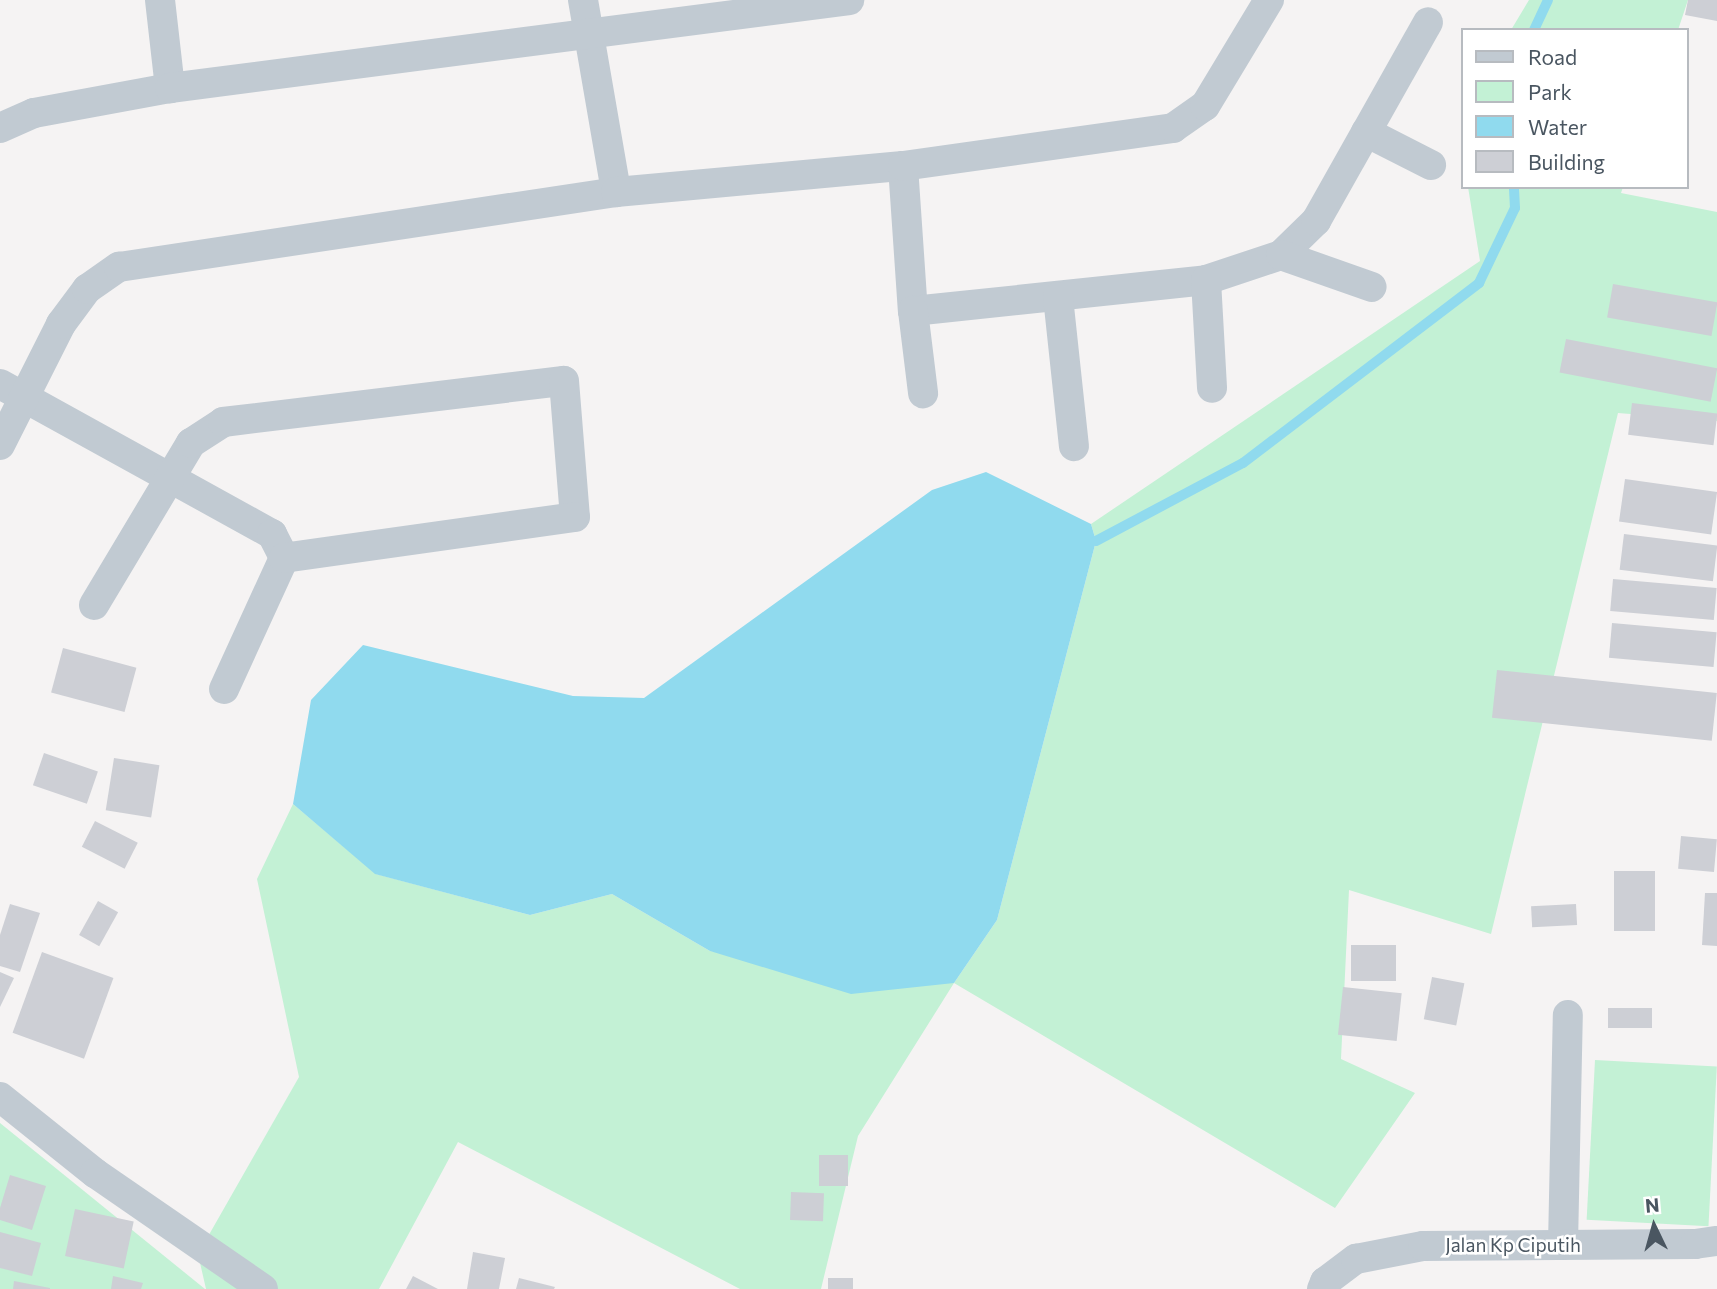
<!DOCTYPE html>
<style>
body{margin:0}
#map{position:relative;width:1717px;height:1289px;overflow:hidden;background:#f5f3f3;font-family:Commissioner,sans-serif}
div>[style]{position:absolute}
.green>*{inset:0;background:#c3f1d5;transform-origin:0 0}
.water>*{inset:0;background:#90daee}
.stream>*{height:10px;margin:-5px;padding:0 5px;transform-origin:5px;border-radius:5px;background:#90daee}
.building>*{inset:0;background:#cdcfd5;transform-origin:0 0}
.minor>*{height:30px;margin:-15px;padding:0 15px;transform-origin:15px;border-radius:15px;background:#c1cad2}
span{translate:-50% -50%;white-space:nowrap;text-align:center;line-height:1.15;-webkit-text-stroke:5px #fff;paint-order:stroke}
.street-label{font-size:19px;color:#4a5661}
.legend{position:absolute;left:1461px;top:28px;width:228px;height:161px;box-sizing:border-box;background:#fff;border:2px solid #b7bbc0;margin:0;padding:9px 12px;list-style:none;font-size:21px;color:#4a5661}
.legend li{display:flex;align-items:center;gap:14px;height:35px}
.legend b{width:35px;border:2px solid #b7bbc0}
.north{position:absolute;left:1619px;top:1191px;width:70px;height:70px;-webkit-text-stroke:5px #fff;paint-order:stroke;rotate:355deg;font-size:19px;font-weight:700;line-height:28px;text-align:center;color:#4a5661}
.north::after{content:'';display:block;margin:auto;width:24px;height:32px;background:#4a5661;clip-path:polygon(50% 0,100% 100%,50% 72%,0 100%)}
</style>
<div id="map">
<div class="green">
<div style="clip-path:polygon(1529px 0,1688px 0,1678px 30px,1511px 30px)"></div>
<div style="clip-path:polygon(1468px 187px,1623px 187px,1621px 193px,1717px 212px,1717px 421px,1618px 413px,1491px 934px,1349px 890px,1341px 1059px,1415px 1093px,1335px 1208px,954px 983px,858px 1136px,821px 1289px,740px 1289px,458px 1142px,379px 1289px,206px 1289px,198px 1254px,299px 1077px,257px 879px,293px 804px,376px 874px,530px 915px,612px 894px,710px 951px,954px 983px,997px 920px,1096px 541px,1091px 524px,1480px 261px)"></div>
<div style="left:1595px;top:1060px;width:122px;height:160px;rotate:3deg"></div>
<div style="clip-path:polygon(0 1123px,205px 1289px,0 1289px)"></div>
</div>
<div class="water">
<div style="clip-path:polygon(986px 472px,1091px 524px,1096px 541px,997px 920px,954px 983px,851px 994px,710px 951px,612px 894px,530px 915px,375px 874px,293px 804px,311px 700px,363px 645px,573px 696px,644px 698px,932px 490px)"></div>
</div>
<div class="stream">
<div style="left:1534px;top:30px;width:33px;rotate:-65deg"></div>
<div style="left:1096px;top:541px;width:166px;rotate:-28deg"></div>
<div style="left:1243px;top:463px;width:297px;rotate:-37.3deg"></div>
<div style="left:1479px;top:283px;width:83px;rotate:-64.4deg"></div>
<div style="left:1515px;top:208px;width:21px;rotate:-93deg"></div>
</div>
<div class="building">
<div style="clip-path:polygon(1688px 0,1717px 0,1717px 21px,1685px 15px)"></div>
<div style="left:1613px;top:284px;width:106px;height:34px;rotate:10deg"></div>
<div style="left:1566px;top:339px;width:154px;height:34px;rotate:11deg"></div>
<div style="left:1632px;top:403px;width:86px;height:32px;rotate:7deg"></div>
<div style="left:1625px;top:479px;width:93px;height:43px;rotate:8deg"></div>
<div style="left:1624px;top:534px;width:94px;height:36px;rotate:7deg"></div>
<div style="left:1613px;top:579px;width:104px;height:32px;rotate:5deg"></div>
<div style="left:1612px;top:623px;width:105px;height:35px;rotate:5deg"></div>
<div style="left:63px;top:648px;width:76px;height:46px;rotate:15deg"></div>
<div style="left:1497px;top:670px;width:221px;height:48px;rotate:6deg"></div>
<div style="left:44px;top:753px;width:57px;height:34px;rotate:19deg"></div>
<div style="left:114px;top:758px;width:46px;height:53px;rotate:9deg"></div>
<div style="left:95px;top:821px;width:48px;height:29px;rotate:27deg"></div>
<div style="left:1681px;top:836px;width:36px;height:33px;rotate:5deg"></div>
<div style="left:1614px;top:871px;width:41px;height:60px"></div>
<div style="clip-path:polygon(1705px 893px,1717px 893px,1717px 946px,1702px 945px)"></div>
<div style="left:98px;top:901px;width:23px;height:39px;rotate:29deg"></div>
<div style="clip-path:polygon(10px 904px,40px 913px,20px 972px,0 966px,0 935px)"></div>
<div style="left:1576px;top:904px;width:21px;height:45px;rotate:87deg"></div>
<div style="left:1396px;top:945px;width:36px;height:45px;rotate:90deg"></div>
<div style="left:42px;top:952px;width:76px;height:86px;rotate:20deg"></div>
<div style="clip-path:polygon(0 972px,14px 978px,0 1007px)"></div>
<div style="left:1432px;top:977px;width:33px;height:43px;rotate:11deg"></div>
<div style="left:1343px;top:987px;width:59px;height:48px;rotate:6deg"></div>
<div style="left:1608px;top:1008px;width:44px;height:20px"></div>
<div style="left:819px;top:1155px;width:29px;height:31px"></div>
<div style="clip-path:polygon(10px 1175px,46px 1186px,32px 1230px,0 1220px,0 1208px)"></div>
<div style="left:791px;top:1192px;width:33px;height:28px;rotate:2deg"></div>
<div style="left:75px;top:1209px;width:60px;height:48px;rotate:12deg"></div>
<div style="clip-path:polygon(0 1232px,41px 1243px,32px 1276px,0 1268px)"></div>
<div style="clip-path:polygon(473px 1252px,505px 1258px,499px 1289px,467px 1289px)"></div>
<div style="clip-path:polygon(113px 1276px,143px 1283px,141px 1289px,111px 1289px)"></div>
<div style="clip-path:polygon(413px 1276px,438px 1289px,406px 1289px)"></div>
<div style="clip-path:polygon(519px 1278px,555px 1287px,554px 1289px,516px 1289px)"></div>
<div style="left:828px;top:1278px;width:25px;height:11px"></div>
<div style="clip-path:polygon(14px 1281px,50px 1288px,50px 1289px,13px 1289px)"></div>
</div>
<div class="minor">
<div style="left:160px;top:0;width:89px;rotate:83.5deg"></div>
<div style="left:583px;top:0;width:195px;rotate:80.2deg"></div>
<div style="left:0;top:128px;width:37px;rotate:-24deg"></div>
<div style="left:34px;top:113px;width:138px;rotate:-10.4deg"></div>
<div style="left:170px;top:88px;width:685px;rotate:-7.38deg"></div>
<div style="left:1366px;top:132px;width:73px;rotate:26.9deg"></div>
<div style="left:903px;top:166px;width:145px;rotate:86.1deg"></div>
<div style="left:913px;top:311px;width:295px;rotate:-6deg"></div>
<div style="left:1206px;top:280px;width:79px;rotate:-18.4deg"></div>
<div style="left:1281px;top:255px;width:49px;rotate:-44.2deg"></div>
<div style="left:1316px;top:221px;width:228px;rotate:-60.6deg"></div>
<div style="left:1281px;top:255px;width:96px;rotate:19.4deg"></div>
<div style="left:1206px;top:280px;width:108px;rotate:86.8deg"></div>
<div style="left:1058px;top:297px;width:150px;rotate:83.9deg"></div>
<div style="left:913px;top:311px;width:83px;rotate:83deg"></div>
<div style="left:0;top:384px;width:311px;rotate:28.9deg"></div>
<div style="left:272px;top:534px;width:27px;rotate:63deg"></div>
<div style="left:284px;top:558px;width:144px;rotate:114.6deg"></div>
<div style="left:0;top:445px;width:136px;rotate:-63.2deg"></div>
<div style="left:61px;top:324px;width:44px;rotate:-53.4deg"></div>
<div style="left:87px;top:289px;width:39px;rotate:-35deg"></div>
<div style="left:119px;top:267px;width:503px;rotate:-8.58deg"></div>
<div style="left:616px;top:192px;width:288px;rotate:-5.2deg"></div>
<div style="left:903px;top:166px;width:273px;rotate:-8deg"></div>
<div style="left:1173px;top:128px;width:39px;rotate:-35deg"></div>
<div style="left:1205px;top:106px;width:124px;rotate:-58.9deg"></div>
<div style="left:94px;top:605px;width:189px;rotate:-59.1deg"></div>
<div style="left:191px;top:443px;width:38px;rotate:-33deg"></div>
<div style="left:223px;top:422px;width:343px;rotate:-6.9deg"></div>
<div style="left:564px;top:381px;width:136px;rotate:85.4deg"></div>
<div style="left:575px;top:517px;width:294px;rotate:172deg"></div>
<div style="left:0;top:1097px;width:122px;rotate:38.7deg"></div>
<div style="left:95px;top:1173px;width:204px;rotate:34.6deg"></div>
<div style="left:1563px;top:1245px;width:230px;rotate:-88.8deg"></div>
<div style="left:1322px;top:1289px;width:8px;rotate:-67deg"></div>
<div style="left:1325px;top:1282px;width:39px;rotate:-37deg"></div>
<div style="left:1356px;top:1259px;width:68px;rotate:-11deg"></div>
<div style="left:1423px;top:1246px;width:272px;rotate:-0.4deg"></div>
<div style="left:1695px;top:1244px;width:22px;rotate:-8deg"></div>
</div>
<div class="street-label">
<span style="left:1513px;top:1245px">Jalan Kp Ciputih</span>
</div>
<ul class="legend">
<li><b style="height:9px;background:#c1cad2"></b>Road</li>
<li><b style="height:19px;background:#c3f1d5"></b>Park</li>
<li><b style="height:19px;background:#90daee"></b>Water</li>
<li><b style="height:19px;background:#cdcfd5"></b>Building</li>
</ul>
<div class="north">N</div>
</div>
